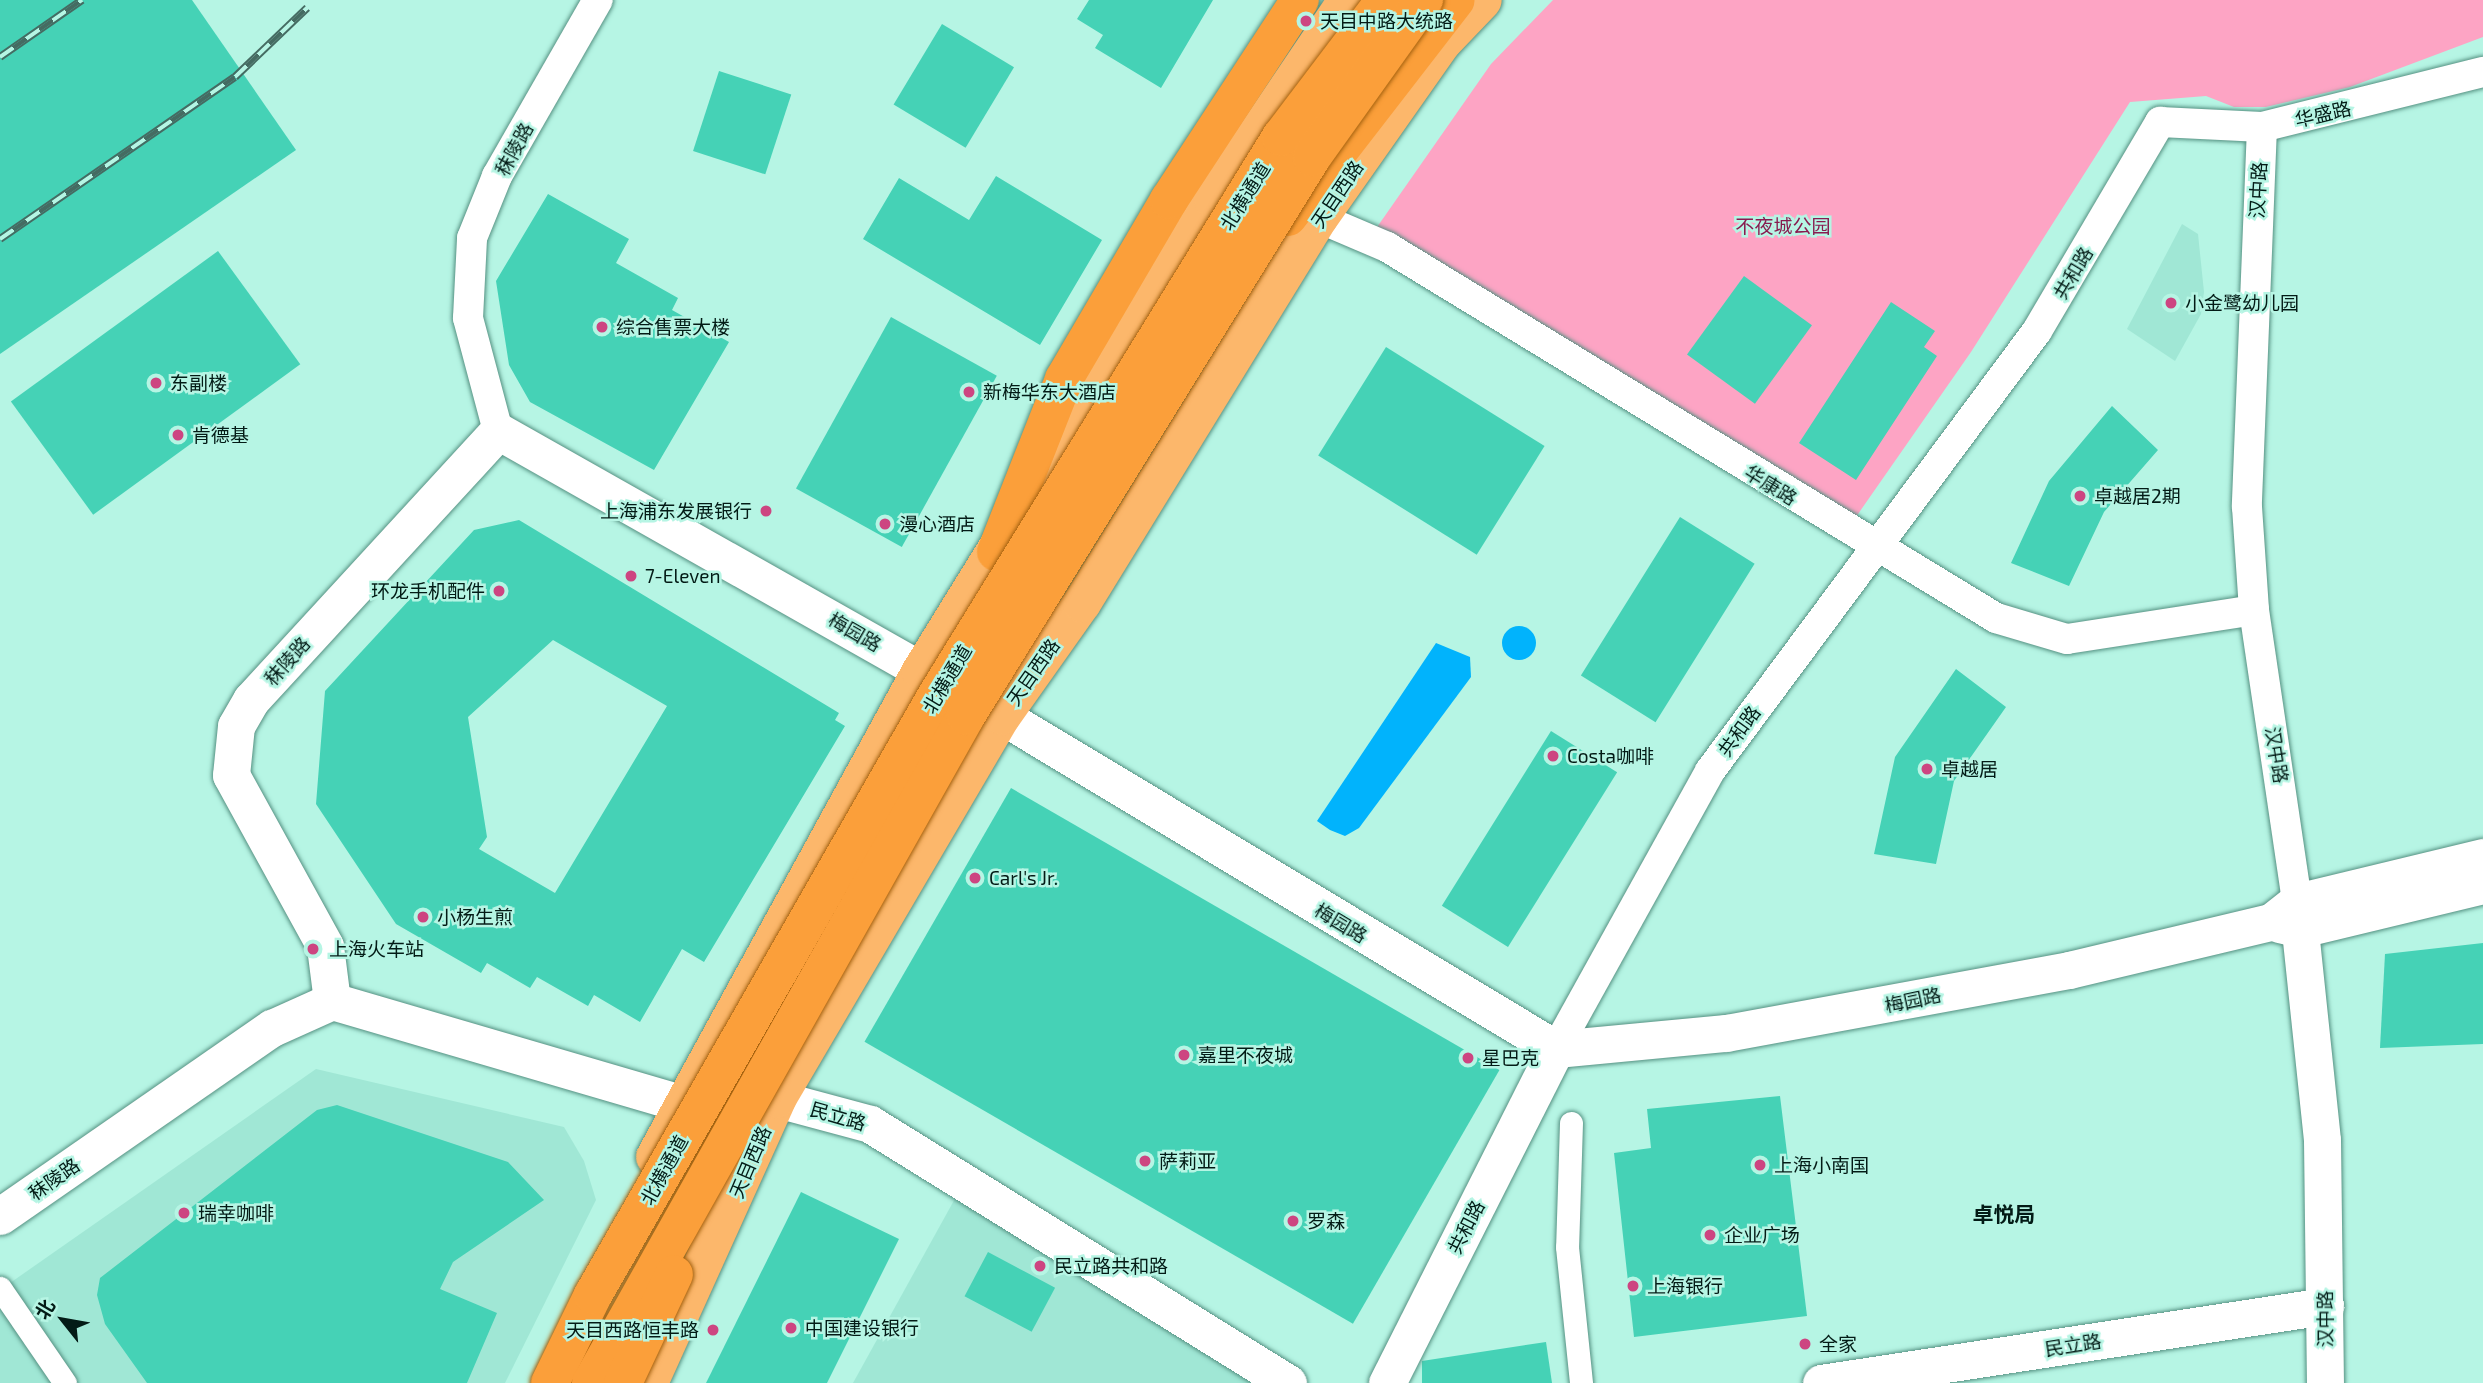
<!DOCTYPE html>
<meta charset="utf-8">
<style>
body{margin:0}
#map{position:relative;width:2483px;height:1383px;overflow:hidden;background:#b6f5e4;font-family:"Exo 2","Noto Sans SC",sans-serif}
div>[style]{position:absolute}
.built>*{inset:0;background:#a0e7d5}
.green>*{inset:0;background:#fda4c4}
.water>*{inset:0;background:#01b3fc}
.round{border-radius:50%}
.building>*{inset:0;background:#45d2b6;transform-origin:0 0}
.roads{filter:drop-shadow(0 0 2px #559182) drop-shadow(0 0 2px #559182)}
.pedestrian>*{height:23px;margin:-11.5px;padding:0 11.5px;transform-origin:11.5px;border-radius:11.5px;background:#fff}
.minor>*{height:30px;margin:-15px;padding:0 15px;transform-origin:15px;border-radius:15px;background:#fff}
.tertiary>*{height:37px;margin:-18.5px;padding:0 18.5px;transform-origin:18.5px;border-radius:18.5px;background:#fff}
.primary>*{height:38px;margin:-19px;padding:0 19px;transform-origin:19px;border-radius:19px;background:#fcb76b}
.trunk>*{height:38px;margin:-19px;padding:0 19px;transform-origin:19px;border-radius:19px;background:#fb9f3a}
.rail>*{height:8px;margin-top:-4px;transform-origin:0;background:repeating-linear-gradient(90deg,#b6f5e4 0 16px,#456b62 0 32px);box-sizing:border-box;border-block:2px solid #456b62}
.bridges{filter:drop-shadow(0 0 2px #a4610e) drop-shadow(0 0 2px #a4610e)}
.trunk-bridge>*{height:38px;margin:-19px;padding:0 19px;transform-origin:19px;border-radius:19px;background:#fb9f3a}
.dots>*{width:19px;height:19px;translate:-50% -50%;box-sizing:border-box;border:4px solid #b6f5e4;border-radius:50%}
span{translate:-50% -50%;white-space:nowrap;text-align:center;line-height:1.15;-webkit-text-stroke:5px #b6f5e4;paint-order:stroke}
.poi-label{font-size:19px;color:#031b16}
.left{translate:0 -50%;text-align:left}
.right{translate:-100% -50%;text-align:right}
.street-label{font-size:19px;color:#031b16}
.park-label{font-size:19px;color:#881b4f}
.neighbourhood-label{font-size:21px;color:#031b16;font-weight:700}
.north{position:absolute;left:28px;top:1285px;width:70px;height:70px;-webkit-text-stroke:5px #b6f5e4;paint-order:stroke;rotate:301deg;font-size:19px;font-weight:700;line-height:28px;text-align:center;color:#031b16}
.north::after{content:'';display:block;margin:auto;width:24px;height:32px;background:#031b16;clip-path:polygon(50% 0,100% 100%,50% 72%,0 100%)}
</style>
<div id="map">
<div class="built">
<div style="clip-path:polygon(2182px 224px,2198px 234px,2204px 292px,2201px 314px,2175px 361px,2127px 329px)"></div>
<div style="clip-path:polygon(316px 1069px,564px 1127px,584px 1161px,596px 1200px,505px 1383px,0 1383px,0 1290px)"></div>
<div style="clip-path:polygon(957px 1195px,1260px 1383px,853px 1383px)"></div>
</div>
<div class="green">
<div style="clip-path:polygon(1553px 0,2483px 0,2483px 37px,2350px 87px,2266px 107px,2234px 107px,2206px 96px,2130px 102px,1971px 352px,1842px 537px,1375px 230px,1491px 64px)"></div>
</div>
<div class="water">
<div class="round" style="left:1502px;top:626px;width:34px;height:34px"></div>
<div style="clip-path:polygon(1436px 643px,1470px 657px,1471px 677px,1359px 828px,1345px 836px,1330px 830px,1317px 821px)"></div>
</div>
<div class="building">
<div style="clip-path:polygon(0 0,192px 0,296px 150px,0 354px)"></div>
<div style="clip-path:polygon(1089px 0,1213px 0,1161px 88px,1095px 48px,1103px 35px,1077px 19px)"></div>
<div style="left:942px;top:24px;width:84px;height:94px;rotate:31deg"></div>
<div style="left:719px;top:71px;width:76px;height:84px;rotate:18deg"></div>
<div style="clip-path:polygon(996px 176px,1102px 240px,1040px 345px,863px 239px,899px 178px,969px 220px)"></div>
<div style="clip-path:polygon(548px 194px,629px 239px,616px 263px,678px 298px,672px 310px,729px 342px,654px 470px,530px 402px,509px 365px,496px 281px)"></div>
<div style="left:218px;top:251px;width:140px;height:256px;rotate:54deg"></div>
<div style="left:1744px;top:276px;width:84px;height:97px;rotate:36deg"></div>
<div style="clip-path:polygon(1891px 302px,1935px 331px,1924px 347px,1937px 356px,1856px 480px,1799px 443px)"></div>
<div style="left:891px;top:317px;width:121px;height:196px;rotate:29deg"></div>
<div style="left:1386px;top:347px;width:187px;height:128px;rotate:32deg"></div>
<div style="clip-path:polygon(2112px 406px,2158px 450px,2104px 512px,2069px 586px,2011px 563px,2049px 481px)"></div>
<div style="left:1680px;top:517px;width:88px;height:187px;rotate:32deg"></div>
<div style="clip-path:polygon(evenodd,519px 520px,839px 713px,835px 720px,845px 726px,704px 962px,682px 949px,640px 1022px,594px 995px,588px 1006px,537px 977px,530px 988px,487px 963px,481px 973px,396px 924px,316px 804px,325px 691px,474px 530px,519px 520px,553px 640px,667px 706px,555px 893px,479px 849px,487px 837px,468px 717px,553px 640px)"></div>
<div style="clip-path:polygon(1956px 669px,2006px 707px,1954px 781px,1936px 864px,1874px 854px,1895px 757px)"></div>
<div style="left:1551px;top:731px;width:78px;height:206px;rotate:32deg"></div>
<div style="left:1011px;top:788px;width:564px;height:293px;rotate:30deg"></div>
<div style="clip-path:polygon(2483px 943px,2483px 1044px,2380px 1048px,2385px 954px)"></div>
<div style="clip-path:polygon(1780px 1096px,1807px 1316px,1634px 1337px,1614px 1153px,1651px 1148px,1647px 1109px)"></div>
<div style="clip-path:polygon(337px 1105px,508px 1162px,544px 1200px,453px 1262px,440px 1289px,497px 1313px,467px 1383px,147px 1383px,105px 1324px,97px 1295px,100px 1278px,317px 1110px)"></div>
<div style="clip-path:polygon(801px 1192px,899px 1239px,827px 1383px,706px 1383px)"></div>
<div style="left:988px;top:1252px;width:76px;height:50px;rotate:28deg"></div>
<div style="clip-path:polygon(1546px 1342px,1552px 1383px,1422px 1383px,1422px 1361px)"></div>
</div>
<div class="roads">
<div class="pedestrian">
<div style="left:1571px;top:1123px;width:124px;rotate:91.8deg"></div>
<div style="left:1567px;top:1247px;width:137px;rotate:84.1deg"></div>
<div style="left:0;top:1288px;width:115px;rotate:55.6deg"></div>
</div>
<div class="minor">
<div style="left:2262px;top:127px;width:380px;rotate:92.3deg"></div>
<div style="left:2247px;top:507px;width:103px;rotate:86.1deg"></div>
<div style="left:2254px;top:610px;width:295px;rotate:81.6deg"></div>
<div style="left:1319px;top:218px;width:74px;rotate:23.1deg"></div>
<div style="left:1387px;top:247px;width:713px;rotate:31.35deg"></div>
<div style="left:1996px;top:618px;width:74px;rotate:16.5deg"></div>
<div style="left:2067px;top:639px;width:189px;rotate:-8.8deg"></div>
<div style="left:498px;top:431px;width:117px;rotate:-104.9deg"></div>
<div style="left:468px;top:318px;width:80px;rotate:-87.1deg"></div>
<div style="left:472px;top:238px;width:67px;rotate:-68deg"></div>
<div style="left:497px;top:176px;width:203px;rotate:-60.2deg"></div>
<div style="left:1556px;top:1049px;width:318px;rotate:-61deg"></div>
<div style="left:1710px;top:771px;width:548px;rotate:-53.38deg"></div>
<div style="left:2037px;top:331px;width:243px;rotate:-59.5deg"></div>
<div style="left:2160px;top:122px;width:102px;rotate:2.8deg"></div>
<div style="left:2262px;top:127px;width:228px;rotate:-14deg"></div>
</div>
<div class="tertiary">
<div style="left:2297px;top:902px;width:239px;rotate:84deg"></div>
<div style="left:2322px;top:1140px;width:243px;rotate:89.3deg"></div>
<div style="left:2279px;top:924px;width:23px;rotate:13deg"></div>
<div style="left:2301px;top:929px;width:187px;rotate:-13.6deg"></div>
<div style="left:332px;top:1001px;width:55px;rotate:-97.3deg"></div>
<div style="left:325px;top:946px;width:195px;rotate:-118.8deg"></div>
<div style="left:231px;top:775px;width:49px;rotate:-84.2deg"></div>
<div style="left:236px;top:726px;width:30px;rotate:-60deg"></div>
<div style="left:251px;top:700px;width:365px;rotate:-47.4deg"></div>
<div style="left:498px;top:431px;width:579px;rotate:29.49deg"></div>
<div style="left:1002px;top:716px;width:646px;rotate:31.01deg"></div>
<div style="left:1556px;top:1049px;width:171px;rotate:-5.4deg"></div>
<div style="left:1726px;top:1033px;width:349px;rotate:-10.4deg"></div>
<div style="left:2069px;top:970px;width:208px;rotate:-13.4deg"></div>
<div style="left:2271px;top:922px;width:33px;rotate:-38deg"></div>
<div style="left:2297px;top:902px;width:191px;rotate:-13.6deg"></div>
<div style="left:332px;top:1001px;width:363px;rotate:16.3deg"></div>
<div style="left:680px;top:1103px;width:97px;rotate:-2.4deg"></div>
<div style="left:777px;top:1099px;width:96px;rotate:15deg"></div>
<div style="left:870px;top:1124px;width:492px;rotate:31.8deg"></div>
<div style="left:0;top:1216px;width:331px;rotate:-34.7deg"></div>
<div style="left:272px;top:1028px;width:66px;rotate:-24.2deg"></div>
<div style="left:1387px;top:1383px;width:374px;rotate:-63.2deg"></div>
<div style="left:1821px;top:1383px;width:510px;rotate:-8.69deg"></div>
</div>
<div class="primary">
<div style="left:655px;top:1157px;width:554px;rotate:-61.31deg"></div>
<div style="left:921px;top:671px;width:555px;rotate:-58.26deg"></div>
<div style="left:1213px;top:199px;width:240px;rotate:-56deg"></div>
<div style="left:649px;top:1383px;width:312px;rotate:-65.7deg"></div>
<div style="left:777px;top:1099px;width:444px;rotate:-59.6deg"></div>
<div style="left:1002px;top:716px;width:138px;rotate:-54.7deg"></div>
<div style="left:1082px;top:603px;width:452px;rotate:-58.4deg"></div>
<div style="left:1319px;top:218px;width:214px;rotate:-54.9deg"></div>
<div style="left:1442px;top:43px;width:59px;rotate:-46.4deg"></div>
</div>
<div class="trunk">
<div style="left:1288px;top:217px;width:274px;rotate:-52.3deg"></div>
<div style="left:996px;top:552px;width:186px;rotate:-68.5deg"></div>
<div style="left:1064px;top:379px;width:208px;rotate:-59.6deg"></div>
<div style="left:1169px;top:200px;width:239px;rotate:-56.8deg"></div>
</div>
</div>
<div class="rail">
<div style="left:0;top:57px;width:100px;rotate:-34.8deg"></div>
<div style="left:0;top:239px;width:285px;rotate:-34.6deg"></div>
<div style="left:235px;top:77px;width:100px;rotate:-43.8deg"></div>
</div>
<div class="bridges">
<div class="trunk-bridge">
<div style="left:550px;top:1383px;width:98px;rotate:-64deg"></div>
<div style="left:593px;top:1295px;width:688px;rotate:-60.19deg"></div>
<div style="left:935px;top:698px;width:659px;rotate:-58.34deg"></div>
<div style="left:1281px;top:137px;width:172px;rotate:-52.8deg"></div>
<div style="left:591px;top:1383px;width:765px;rotate:-60.65deg"></div>
<div style="left:966px;top:716px;width:657px;rotate:-58.24deg"></div>
<div style="left:1312px;top:157px;width:193px;rotate:-54.5deg"></div>
<div style="left:623px;top:1383px;width:120px;rotate:-64.9deg"></div>
</div>
</div>
<div class="dots">
<div style="left:1306px;top:21px;background:#cd4581"></div>
<div style="left:2171px;top:303px;background:#cd4581"></div>
<div style="left:602px;top:327px;background:#cd4581"></div>
<div style="left:156px;top:383px;background:#cd4581"></div>
<div style="left:969px;top:392px;background:#cd4581"></div>
<div style="left:178px;top:435px;background:#cd4581"></div>
<div style="left:2080px;top:496px;background:#cd4581"></div>
<div style="left:766px;top:511px;background:#cd4581"></div>
<div style="left:885px;top:524px;background:#cd4581"></div>
<div style="left:631px;top:576px;background:#cd4581"></div>
<div style="left:499px;top:591px;background:#cd4581"></div>
<div style="left:1553px;top:756px;background:#cd4581"></div>
<div style="left:1927px;top:769px;background:#cd4581"></div>
<div style="left:975px;top:878px;background:#cd4581"></div>
<div style="left:423px;top:917px;background:#cd4581"></div>
<div style="left:313px;top:949px;background:#cd4581"></div>
<div style="left:1184px;top:1055px;background:#cd4581"></div>
<div style="left:1468px;top:1058px;background:#cd4581"></div>
<div style="left:1145px;top:1161px;background:#cd4581"></div>
<div style="left:1760px;top:1165px;background:#cd4581"></div>
<div style="left:184px;top:1213px;background:#cd4581"></div>
<div style="left:1293px;top:1221px;background:#cd4581"></div>
<div style="left:1710px;top:1235px;background:#cd4581"></div>
<div style="left:1040px;top:1266px;background:#cd4581"></div>
<div style="left:1633px;top:1286px;background:#cd4581"></div>
<div style="left:791px;top:1328px;background:#cd4581"></div>
<div style="left:713px;top:1330px;background:#cd4581"></div>
<div style="left:1805px;top:1344px;background:#cd4581"></div>
</div>
<div class="poi-label">
<span class="left" style="left:1320px;top:21px">天目中路大统路</span>
<span class="left" style="left:2185px;top:303px">小金鹭幼儿园</span>
<span class="left" style="left:616px;top:327px">综合售票大楼</span>
<span class="left" style="left:170px;top:383px">东副楼</span>
<span class="left" style="left:983px;top:392px">新梅华东大酒店</span>
<span class="left" style="left:192px;top:435px">肯德基</span>
<span class="left" style="left:2094px;top:496px">卓越居2期</span>
<span class="right" style="left:752px;top:511px">上海浦东发展银行</span>
<span class="left" style="left:899px;top:524px">漫心酒店</span>
<span class="left" style="left:645px;top:576px">7-Eleven</span>
<span class="right" style="left:485px;top:591px">环龙手机配件</span>
<span class="left" style="left:1567px;top:756px">Costa咖啡</span>
<span class="left" style="left:1941px;top:769px">卓越居</span>
<span class="left" style="left:989px;top:878px">Carl's Jr.</span>
<span class="left" style="left:437px;top:917px">小杨生煎</span>
<span class="left" style="left:329px;top:949px">上海火车站</span>
<span class="left" style="left:1198px;top:1055px">嘉里不夜城</span>
<span class="left" style="left:1482px;top:1058px">星巴克</span>
<span class="left" style="left:1159px;top:1161px">萨莉亚</span>
<span class="left" style="left:1774px;top:1165px">上海小南国</span>
<span class="left" style="left:198px;top:1213px">瑞幸咖啡</span>
<span class="left" style="left:1307px;top:1221px">罗森</span>
<span class="left" style="left:1724px;top:1235px">企业广场</span>
<span class="left" style="left:1054px;top:1266px">民立路共和路</span>
<span class="left" style="left:1647px;top:1286px">上海银行</span>
<span class="left" style="left:805px;top:1328px">中国建设银行</span>
<span class="right" style="left:699px;top:1330px">天目西路恒丰路</span>
<span class="left" style="left:1819px;top:1344px">全家</span>
</div>
<div class="street-label">
<span style="left:2323px;top:114px;rotate:-13deg">华盛路</span>
<span style="left:514px;top:149px;rotate:-61deg">秣陵路</span>
<span style="left:2258px;top:190px;rotate:-87deg">汉中路</span>
<span style="left:1337px;top:194px;rotate:-56deg">天目西路</span>
<span style="left:1245px;top:196px;rotate:-58deg">北横通道</span>
<span style="left:2073px;top:273px;rotate:-59deg">共和路</span>
<span style="left:1771px;top:485px;rotate:32deg">华康路</span>
<span style="left:855px;top:632px;rotate:30deg">梅园路</span>
<span style="left:287px;top:661px;rotate:-48deg">秣陵路</span>
<span style="left:1033px;top:672px;rotate:-55deg">天目西路</span>
<span style="left:947px;top:679px;rotate:-59deg">北横通道</span>
<span style="left:1739px;top:731px;rotate:-54deg">共和路</span>
<span style="left:2277px;top:755px;rotate:81deg">汉中路</span>
<span style="left:1341px;top:923px;rotate:31deg">梅园路</span>
<span style="left:1913px;top:1000px;rotate:-12deg">梅园路</span>
<span style="left:838px;top:1116px;rotate:16deg">民立路</span>
<span style="left:750px;top:1162px;rotate:-67deg">天目西路</span>
<span style="left:664px;top:1170px;rotate:-61deg">北横通道</span>
<span style="left:54px;top:1179px;rotate:-35deg">秣陵路</span>
<span style="left:1466px;top:1227px;rotate:-63deg">共和路</span>
<span style="left:2325px;top:1319px;rotate:-90deg">汉中路</span>
<span style="left:2073px;top:1345px;rotate:-9deg">民立路</span>
</div>
<div class="park-label">
<span style="left:1783px;top:226px">不夜城公园</span>
</div>
<div class="neighbourhood-label">
<span style="left:2004px;top:1214px">卓悦局</span>
</div>
<div class="north">北</div>
</div>
